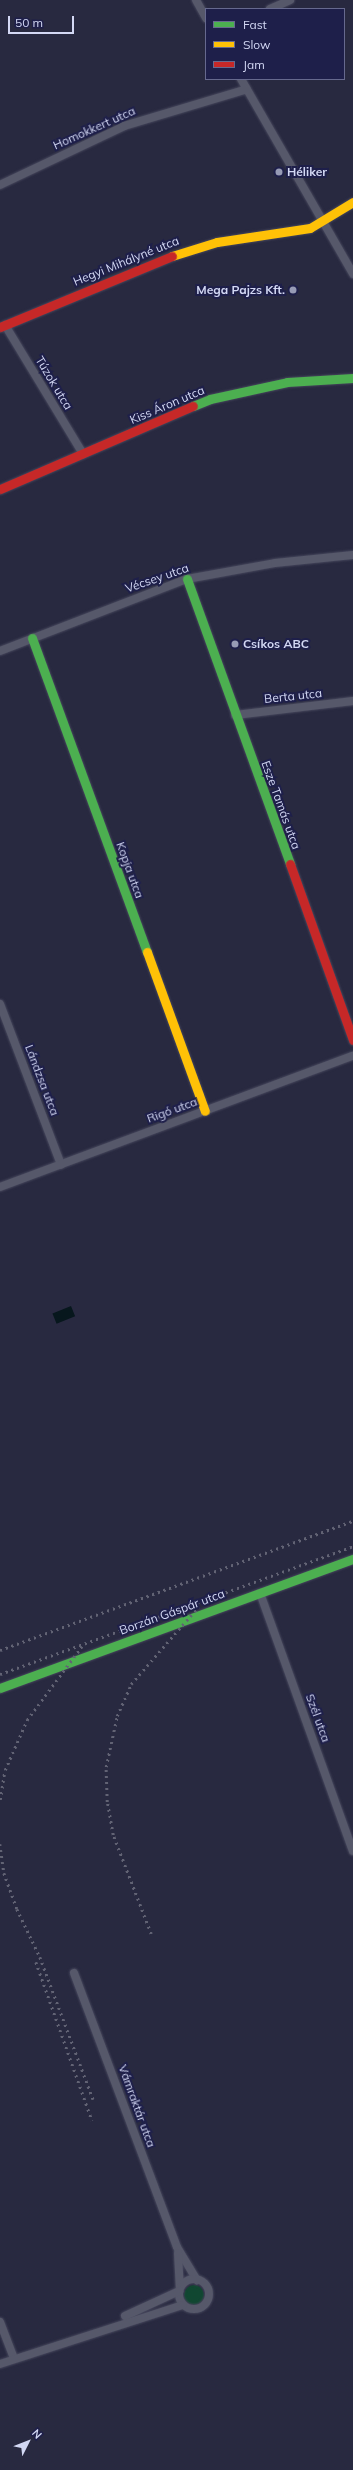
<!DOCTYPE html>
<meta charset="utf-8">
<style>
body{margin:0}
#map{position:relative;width:353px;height:2470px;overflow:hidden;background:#282940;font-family:Mulish,sans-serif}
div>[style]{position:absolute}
.green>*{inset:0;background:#104731}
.round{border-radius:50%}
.water>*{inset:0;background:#07171d;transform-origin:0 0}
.roads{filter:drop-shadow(0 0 1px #45465b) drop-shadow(0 0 1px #45465b)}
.street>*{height:8px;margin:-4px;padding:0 4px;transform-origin:4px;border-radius:4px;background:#56586a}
.street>.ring{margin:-4px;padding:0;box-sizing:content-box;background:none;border:8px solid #56586a;border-radius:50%}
.fast>*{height:9px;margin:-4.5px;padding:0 4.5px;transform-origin:4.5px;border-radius:4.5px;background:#4caf50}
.slow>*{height:9px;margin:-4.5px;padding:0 4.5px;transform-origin:4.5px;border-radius:4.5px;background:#ffc107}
.jam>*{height:9px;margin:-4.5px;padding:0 4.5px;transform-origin:4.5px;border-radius:4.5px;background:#c62828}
.rail>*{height:2.5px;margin-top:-1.25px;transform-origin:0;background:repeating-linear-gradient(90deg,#626374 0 2px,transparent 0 6px)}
.dots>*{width:11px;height:11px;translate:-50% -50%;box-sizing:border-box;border:2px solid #1e1f4a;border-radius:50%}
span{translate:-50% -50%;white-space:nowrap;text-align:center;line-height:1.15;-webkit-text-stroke:4px #1e1f4a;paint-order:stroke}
.street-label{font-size:12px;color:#d3d8f4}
.poi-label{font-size:12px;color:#d3d8f4;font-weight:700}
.left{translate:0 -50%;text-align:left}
.right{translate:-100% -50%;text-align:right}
.legend{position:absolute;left:205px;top:8px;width:140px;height:72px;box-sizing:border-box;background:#1e1f4a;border:1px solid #66698e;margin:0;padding:5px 7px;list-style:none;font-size:12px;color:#d3d8f4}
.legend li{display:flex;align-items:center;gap:8px;height:20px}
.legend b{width:20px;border:1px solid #66698e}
.north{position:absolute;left:8px;top:2422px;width:40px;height:40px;-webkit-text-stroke:3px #1e1f4a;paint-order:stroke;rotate:48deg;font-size:11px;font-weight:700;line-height:16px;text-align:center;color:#d3d8f4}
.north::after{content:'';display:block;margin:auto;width:14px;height:18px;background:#d3d8f4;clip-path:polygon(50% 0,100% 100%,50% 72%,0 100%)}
.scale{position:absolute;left:8px;top:16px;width:66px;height:18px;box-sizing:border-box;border:2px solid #d3d8f4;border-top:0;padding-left:5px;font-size:12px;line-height:14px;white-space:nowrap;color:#d3d8f4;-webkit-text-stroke:3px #1e1f4a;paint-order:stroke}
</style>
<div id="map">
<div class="green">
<div class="round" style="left:184px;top:2285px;width:20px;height:20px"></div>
</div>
<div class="water">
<div style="left:71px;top:1306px;width:11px;height:20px;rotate:68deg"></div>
</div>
<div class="roads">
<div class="street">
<div style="left:196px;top:0;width:21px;rotate:61deg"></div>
<div style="left:270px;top:9px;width:22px;rotate:-24deg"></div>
<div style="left:241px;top:79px;width:225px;rotate:60.1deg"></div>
<div style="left:0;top:185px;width:137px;rotate:-25.4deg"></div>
<div style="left:124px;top:126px;width:128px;rotate:-16.7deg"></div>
<div style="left:5px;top:325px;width:151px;rotate:58.8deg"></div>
<div style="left:0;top:651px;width:200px;rotate:-21.1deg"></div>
<div style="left:187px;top:579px;width:89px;rotate:-10.3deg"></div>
<div style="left:275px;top:563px;width:78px;rotate:-5.9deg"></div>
<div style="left:235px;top:715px;width:119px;rotate:-6.8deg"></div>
<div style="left:0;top:1004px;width:172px;rotate:69.2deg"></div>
<div style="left:0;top:1187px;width:377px;rotate:-20.4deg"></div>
<div style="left:260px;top:1593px;width:274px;rotate:70.2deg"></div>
<div style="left:74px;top:1973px;width:293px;rotate:69.4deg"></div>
<div style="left:177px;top:2247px;width:39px;rotate:59deg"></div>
<div style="left:178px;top:2253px;width:34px;rotate:87deg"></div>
<div class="ring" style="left:179px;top:2279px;width:22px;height:22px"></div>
<div style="left:125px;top:2316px;width:60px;rotate:-24.8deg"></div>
<div style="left:0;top:2322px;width:39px;rotate:69deg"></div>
<div style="left:0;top:2364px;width:192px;rotate:-17.9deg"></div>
</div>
<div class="fast">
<div style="left:193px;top:406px;width:18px;rotate:-22deg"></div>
<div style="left:210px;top:399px;width:79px;rotate:-12.4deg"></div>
<div style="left:287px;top:382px;width:66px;rotate:-3.5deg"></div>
<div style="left:187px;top:579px;width:303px;rotate:70.1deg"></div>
<div style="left:32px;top:638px;width:334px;rotate:69.9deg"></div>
<div style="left:0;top:1688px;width:376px;rotate:-20.1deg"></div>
</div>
<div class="slow">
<div style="left:172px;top:256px;width:47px;rotate:-17.3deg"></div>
<div style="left:217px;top:242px;width:94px;rotate:-8.6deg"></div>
<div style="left:310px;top:228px;width:50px;rotate:-31.2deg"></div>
<div style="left:147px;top:952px;width:169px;rotate:70deg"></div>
</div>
<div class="jam">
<div style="left:0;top:327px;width:186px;rotate:-22.4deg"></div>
<div style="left:0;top:489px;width:210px;rotate:-23.3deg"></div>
<div style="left:290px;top:864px;width:187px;rotate:70.3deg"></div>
</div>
</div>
<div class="rail">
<div style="left:0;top:1650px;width:376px;rotate:-20.1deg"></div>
<div style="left:0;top:1674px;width:375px;rotate:-19.9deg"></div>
<div style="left:0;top:1800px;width:30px;rotate:-81deg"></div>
<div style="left:5px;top:1770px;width:55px;rotate:-66.3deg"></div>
<div style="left:27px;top:1720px;width:92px;rotate:-53.4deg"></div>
<div style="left:0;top:1844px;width:29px;rotate:82deg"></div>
<div style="left:4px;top:1873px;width:38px;rotate:70deg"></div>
<div style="left:17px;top:1909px;width:53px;rotate:64.4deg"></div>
<div style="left:40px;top:1957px;width:152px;rotate:69.5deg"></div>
<div style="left:151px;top:1934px;width:106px;rotate:-111deg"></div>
<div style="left:113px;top:1835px;width:34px;rotate:-100deg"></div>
<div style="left:107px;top:1802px;width:35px;rotate:-92deg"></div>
<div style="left:106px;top:1767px;width:52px;rotate:-77.8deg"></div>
<div style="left:117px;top:1716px;width:35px;rotate:-66deg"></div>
<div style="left:131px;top:1684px;width:103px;rotate:-48.9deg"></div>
<div style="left:36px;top:1962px;width:168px;rotate:70.5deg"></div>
</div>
<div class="dots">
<div style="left:279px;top:172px;background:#979bb5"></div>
<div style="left:293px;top:290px;background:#979bb5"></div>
<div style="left:235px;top:644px;background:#979bb5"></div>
</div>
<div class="street-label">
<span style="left:94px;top:128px;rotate:-24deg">Homokkert utca</span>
<span style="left:126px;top:261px;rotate:-22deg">Hegyi Mihályné utca</span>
<span style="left:54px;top:383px;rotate:59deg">Túzok utca</span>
<span style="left:167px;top:405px;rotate:-23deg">Kiss Áron utca</span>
<span style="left:157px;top:578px;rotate:-19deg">Vécsey utca</span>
<span style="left:293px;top:696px;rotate:-6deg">Berta utca</span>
<span style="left:281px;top:805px;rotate:70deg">Esze Tamás utca</span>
<span style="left:130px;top:870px;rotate:70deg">Kopja utca</span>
<span style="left:42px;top:1080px;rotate:69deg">Lándzsa utca</span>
<span style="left:172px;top:1110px;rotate:-20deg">Rigó utca</span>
<span style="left:172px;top:1612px;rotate:-20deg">Borzán Gáspár utca</span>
<span style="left:318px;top:1718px;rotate:70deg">Szél utca</span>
<span style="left:137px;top:2106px;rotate:70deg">Vámraktár utca</span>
</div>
<div class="poi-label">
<span class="left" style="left:287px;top:172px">Héliker</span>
<span class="right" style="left:285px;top:290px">Mega Pajzs Kft.</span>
<span class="left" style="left:243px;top:644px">Csíkos ABC</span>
</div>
<ul class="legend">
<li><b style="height:5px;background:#4caf50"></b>Fast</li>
<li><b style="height:5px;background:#ffc107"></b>Slow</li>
<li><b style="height:5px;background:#c62828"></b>Jam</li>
</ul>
<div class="north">N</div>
<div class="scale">50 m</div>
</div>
